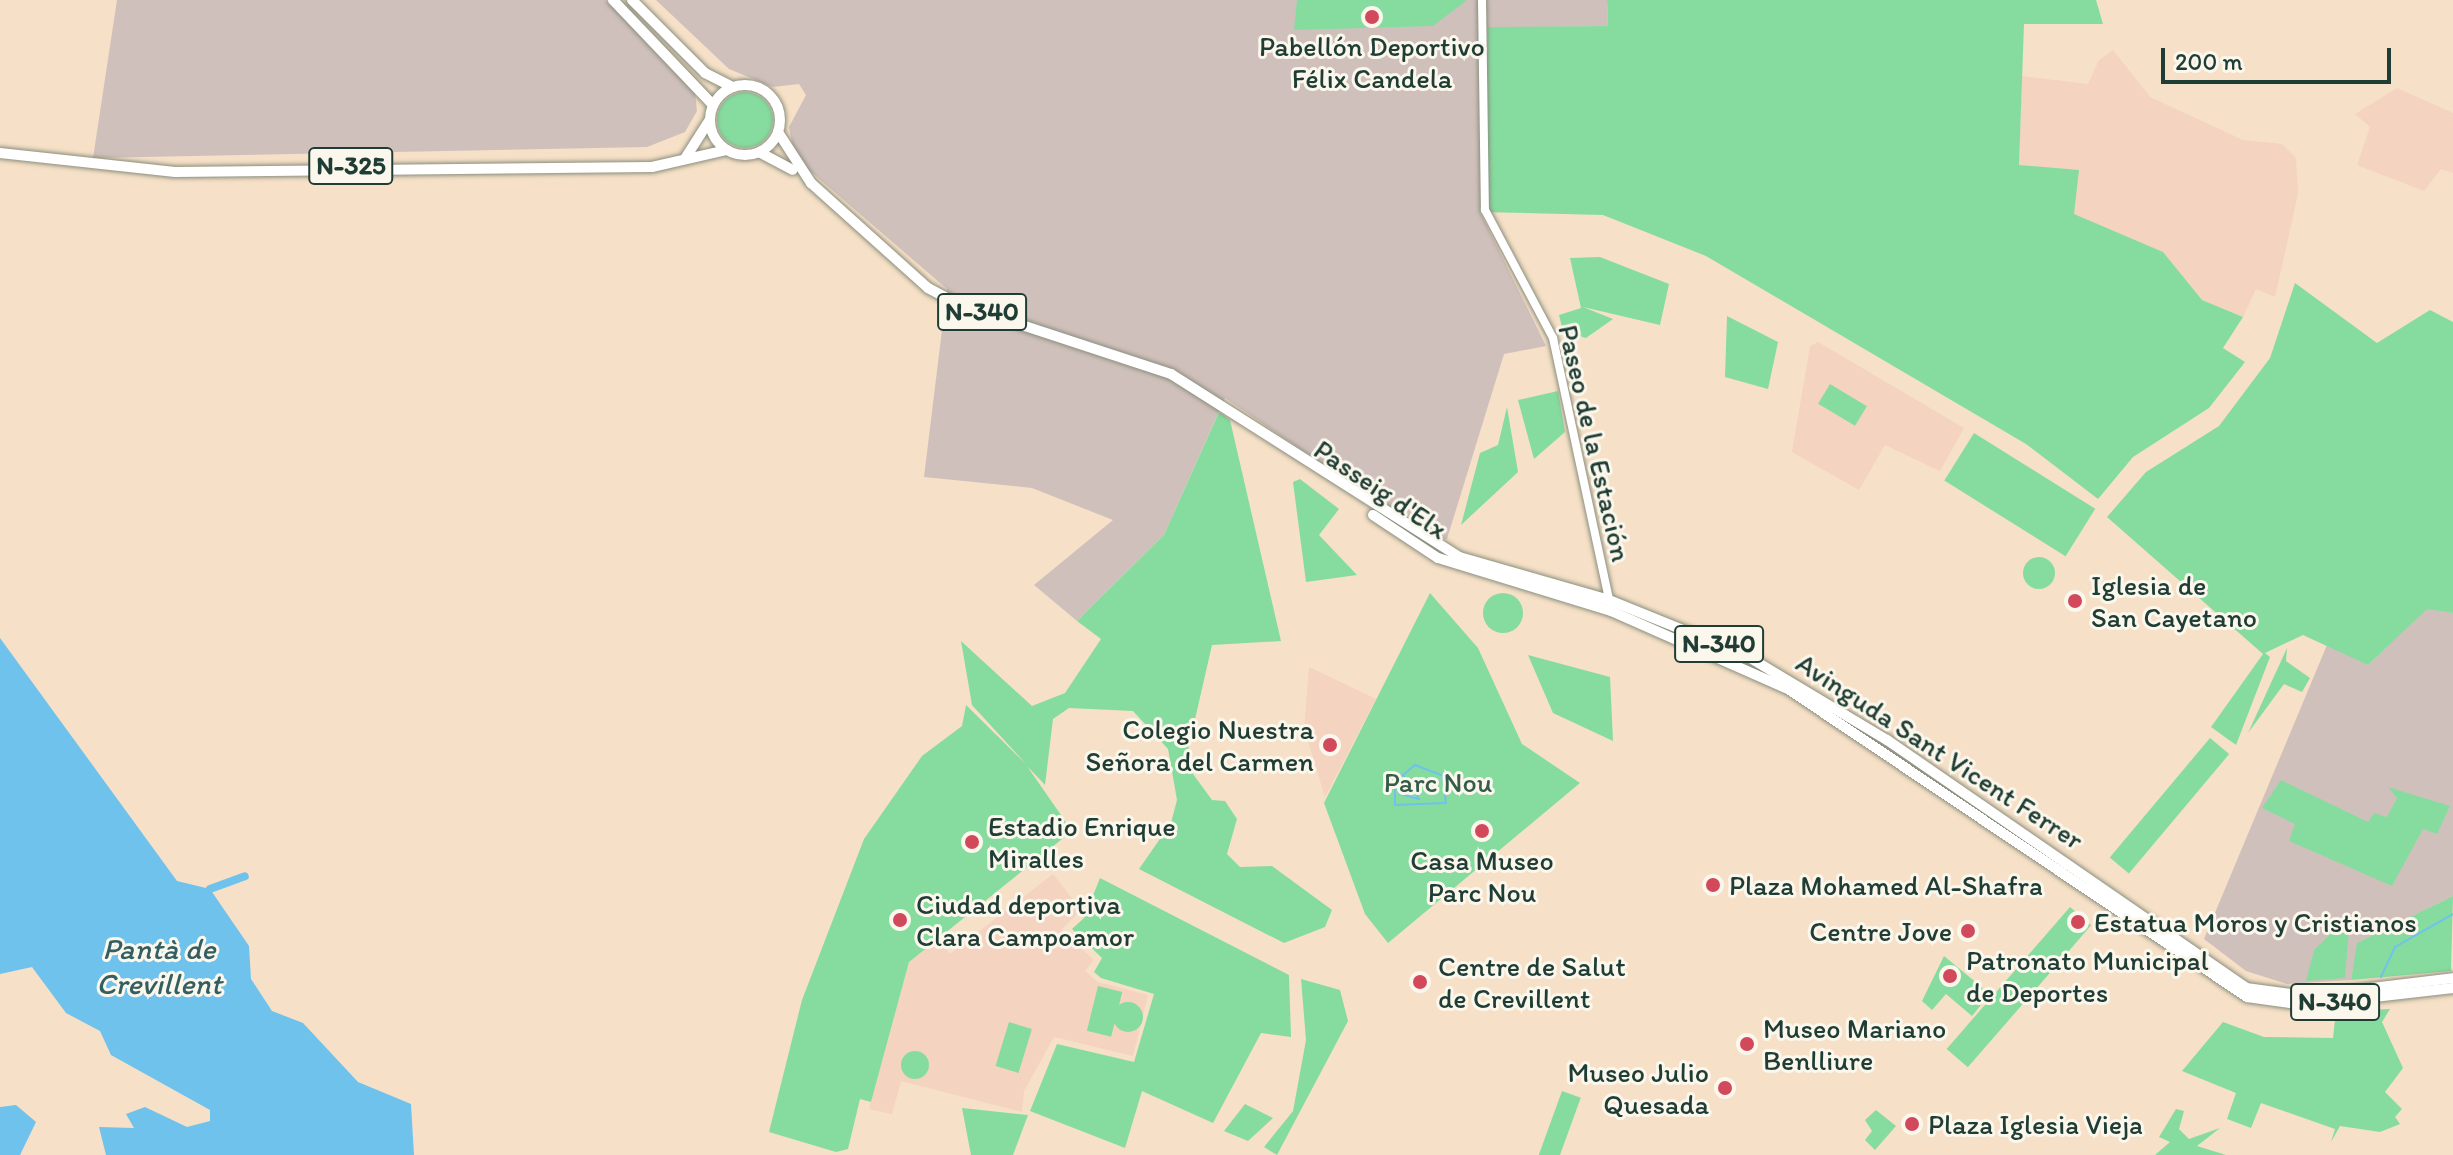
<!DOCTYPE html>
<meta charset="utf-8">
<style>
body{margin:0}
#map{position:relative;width:2453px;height:1155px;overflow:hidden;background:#f6e0c7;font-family:Itim,sans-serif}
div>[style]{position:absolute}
.built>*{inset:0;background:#f4d3c0}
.industrial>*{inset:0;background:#d0c0bc}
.green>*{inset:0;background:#86dc9f;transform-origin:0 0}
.round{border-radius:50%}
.water>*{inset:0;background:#6fc2eb}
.stream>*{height:2px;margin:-1px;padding:0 1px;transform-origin:1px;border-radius:1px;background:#6fc2eb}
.canal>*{height:8px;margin:-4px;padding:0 4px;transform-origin:4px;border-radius:4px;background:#6fc2eb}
.roads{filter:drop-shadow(0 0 2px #8a8e7e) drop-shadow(0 0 2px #8a8e7e)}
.tertiary>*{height:8px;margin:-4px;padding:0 4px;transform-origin:4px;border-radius:4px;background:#fff}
.trunk>*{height:10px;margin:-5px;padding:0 5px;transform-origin:5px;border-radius:5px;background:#fff}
.trunk>.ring{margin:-5px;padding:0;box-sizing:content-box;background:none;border:10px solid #fff;border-radius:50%}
.dots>*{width:22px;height:22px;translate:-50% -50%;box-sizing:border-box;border:4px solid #fbf7ec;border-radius:50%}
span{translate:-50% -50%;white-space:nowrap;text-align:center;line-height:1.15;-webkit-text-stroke:6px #fbf7ec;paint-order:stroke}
.shield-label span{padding:2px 6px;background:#fbf7ec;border:2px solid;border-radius:6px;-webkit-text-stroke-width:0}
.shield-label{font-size:26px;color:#1f3d34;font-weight:700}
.poi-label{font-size:28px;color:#1f3d34}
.left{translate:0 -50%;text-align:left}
.right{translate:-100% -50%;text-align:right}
.street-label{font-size:28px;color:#1f3d34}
.park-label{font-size:28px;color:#345d49}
.water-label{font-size:30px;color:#335e62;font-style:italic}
.scale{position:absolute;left:2161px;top:48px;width:230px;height:36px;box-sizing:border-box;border:4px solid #1f3d34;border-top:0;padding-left:10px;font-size:24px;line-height:28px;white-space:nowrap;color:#1f3d34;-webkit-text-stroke:6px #fbf7ec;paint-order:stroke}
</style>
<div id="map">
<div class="built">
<div style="clip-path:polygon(2113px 50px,2150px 97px,2243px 140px,2282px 144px,2296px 158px,2298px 194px,2275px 297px,2256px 289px,2243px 317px,2202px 300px,2162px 252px,2073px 214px,2019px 165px,2022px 76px,2088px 84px,2099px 60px)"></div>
<div style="clip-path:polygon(2397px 88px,2453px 113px,2453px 173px,2441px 169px,2424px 191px,2357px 165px,2370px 127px,2355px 114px)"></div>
<div style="clip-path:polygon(1818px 342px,1964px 428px,1940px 471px,1885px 445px,1859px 490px,1792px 452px,1810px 346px)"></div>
<div style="clip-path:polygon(1309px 667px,1376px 699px,1325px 797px,1304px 728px)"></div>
<div style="clip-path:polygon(1053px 874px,1081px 910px,1061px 930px,1094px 960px,1085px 971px,1098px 982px,1148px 995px,1133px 1056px,1054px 1037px,1024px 1091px,1022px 1112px,901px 1081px,892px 1114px,869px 1109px,909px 962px,938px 938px,950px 954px)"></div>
</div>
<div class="industrial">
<div style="clip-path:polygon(117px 0,605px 0,694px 83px,697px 111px,685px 132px,647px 147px,93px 158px)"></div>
<div style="clip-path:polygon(656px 0,1607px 0,1608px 26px,1488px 28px,1480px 212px,1546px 346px,1504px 354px,1447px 539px,1433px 539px,1225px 398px,1164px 535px,1077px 621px,1034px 585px,1113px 520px,1032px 488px,924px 477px,947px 289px,795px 158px,789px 127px,806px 95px,799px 84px,773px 87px,729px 69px)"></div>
<div style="clip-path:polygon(2427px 608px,2453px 613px,2453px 896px,2358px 943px,2351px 980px,2287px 984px,2246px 971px,2204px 939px,2327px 645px,2369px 664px)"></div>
</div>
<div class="green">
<div style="clip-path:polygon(1297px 0,1466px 0,1466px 1px,1433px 26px,1294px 30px)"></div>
<div style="clip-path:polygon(1607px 0,2096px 0,2103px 24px,2024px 24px,2019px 165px,2079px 170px,2074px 214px,2163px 252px,2202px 300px,2243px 317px,2223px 348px,2245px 362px,2209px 408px,2133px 457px,2098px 499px,2026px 444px,1706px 256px,1603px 215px,1480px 212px,1488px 27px,1608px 26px)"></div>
<div class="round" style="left:717px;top:92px;width:56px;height:56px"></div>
<div style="clip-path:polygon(1600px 257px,1669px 284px,1660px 325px,1583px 307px,1613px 319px,1586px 338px,1563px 331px,1559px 315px,1581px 308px,1570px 258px)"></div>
<div style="clip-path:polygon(2295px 283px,2377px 343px,2430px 310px,2453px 322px,2453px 613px,2427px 609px,2368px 665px,2303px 635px,2265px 653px,2270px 657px,2236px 745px,2211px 727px,2263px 654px,2107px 517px,2146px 472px,2219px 426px,2270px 358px)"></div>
<div style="clip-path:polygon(1727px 316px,1778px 342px,1768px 389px,1725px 377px)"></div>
<div style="left:1830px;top:384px;width:43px;height:23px;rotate:31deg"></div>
<div style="clip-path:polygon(1558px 391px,1565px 432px,1534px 459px,1518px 400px)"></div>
<div style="clip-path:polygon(1507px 407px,1518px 472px,1461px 525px,1480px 453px,1498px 445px)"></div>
<div style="clip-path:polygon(1219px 412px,1230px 420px,1281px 641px,1212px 645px,1185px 763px,1212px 800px,1225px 801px,1237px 819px,1227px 854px,1240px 867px,1272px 866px,1332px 910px,1325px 927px,1284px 943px,1139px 869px,1171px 823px,1177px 800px,1168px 749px,1133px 711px,1069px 708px,1053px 719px,1045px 785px,1027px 766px,1072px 831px,909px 962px,871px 1102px,860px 1099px,848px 1149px,836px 1152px,769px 1132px,802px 1000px,864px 839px,922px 756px,962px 726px,966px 705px,1026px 764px,972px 705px,961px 641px,1032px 706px,1065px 693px,1101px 639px,1077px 621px,1164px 535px)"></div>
<div style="left:1974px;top:433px;width:143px;height:56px;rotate:32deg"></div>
<div style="clip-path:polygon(1300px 479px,1339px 509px,1319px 535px,1357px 575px,1306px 582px,1293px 482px)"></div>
<div class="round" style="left:2023px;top:557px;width:32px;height:32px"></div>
<div style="clip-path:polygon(1430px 593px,1478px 648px,1522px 744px,1580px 783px,1388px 943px,1365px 914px,1324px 803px)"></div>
<div class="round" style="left:1483px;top:593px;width:40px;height:40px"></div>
<div style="clip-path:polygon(2287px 648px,2286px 661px,2310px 678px,2302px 692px,2284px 684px,2248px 733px)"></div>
<div style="clip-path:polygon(1528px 655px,1610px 677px,1613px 741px,1553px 713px)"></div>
<div style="left:2210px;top:738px;width:25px;height:156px;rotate:40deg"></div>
<div style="clip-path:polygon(2281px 780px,2368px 822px,2374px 813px,2387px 817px,2397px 798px,2388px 787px,2450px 806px,2437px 834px,2423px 829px,2392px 886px,2289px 841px,2295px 824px,2262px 808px)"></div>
<div style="clip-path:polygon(1100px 878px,1289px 975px,1291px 1037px,1261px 1033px,1213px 1123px,1142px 1091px,1125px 1148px,1030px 1111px,1057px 1044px,1134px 1062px,1154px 994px,1101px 978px,1094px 972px,1102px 958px,1072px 929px,1084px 918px)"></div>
<div style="clip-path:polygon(2453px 896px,2451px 971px,2351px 980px,2357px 943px)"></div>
<div style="left:2070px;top:907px;width:28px;height:188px;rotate:41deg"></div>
<div style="clip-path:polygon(2341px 924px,2349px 930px,2345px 978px,2306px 981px,2314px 950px)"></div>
<div style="clip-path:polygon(1944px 956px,1990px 994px,1972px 1016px,1946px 994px,1932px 1010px,1922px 1001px)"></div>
<div style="clip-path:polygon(1301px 979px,1340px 990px,1348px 1021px,1277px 1155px,1264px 1147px,1293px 1111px,1306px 1040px)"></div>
<div style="left:1098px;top:986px;width:25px;height:46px;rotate:14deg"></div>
<div class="round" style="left:1113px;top:1002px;width:30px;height:30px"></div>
<div style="clip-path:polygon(2390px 1009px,2382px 1022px,2403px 1068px,2385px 1092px,2402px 1109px,2395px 1117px,2400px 1124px,2380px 1132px,2340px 1126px,2331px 1142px,2335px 1129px,2261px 1103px,2251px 1128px,2227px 1119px,2236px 1093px,2182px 1071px,2223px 1022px,2264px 1037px,2333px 1038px,2336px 1011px)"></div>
<div style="left:1009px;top:1022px;width:24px;height:46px;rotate:17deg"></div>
<div class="round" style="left:901px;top:1051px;width:28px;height:28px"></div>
<div style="left:1562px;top:1091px;width:20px;height:68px;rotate:20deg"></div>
<div style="clip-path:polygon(1245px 1104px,1273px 1118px,1248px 1141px,1224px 1131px)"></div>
<div style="clip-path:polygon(962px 1108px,1028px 1115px,1013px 1155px,971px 1155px)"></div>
<div style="clip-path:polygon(2176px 1109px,2184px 1111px,2179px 1129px,2189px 1139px,2220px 1128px,2197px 1146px,2226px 1155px,2155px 1155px,2170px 1142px,2159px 1137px)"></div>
<div style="clip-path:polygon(1876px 1110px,1896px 1126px,1875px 1150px,1865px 1140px,1872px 1131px,1865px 1120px)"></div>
</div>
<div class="water">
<div style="clip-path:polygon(0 638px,177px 881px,210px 889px,249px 946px,251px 979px,272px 1011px,303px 1023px,358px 1082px,411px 1104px,414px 1155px,106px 1155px,99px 1127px,134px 1128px,126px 1114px,145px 1107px,187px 1127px,210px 1121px,210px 1110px,111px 1055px,100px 1031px,66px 1013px,32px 967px,0 974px)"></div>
<div style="clip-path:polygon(16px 1105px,36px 1122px,20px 1155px,0 1155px,0 1107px)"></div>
</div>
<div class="stream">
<div style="left:1415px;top:765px;width:30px;rotate:21deg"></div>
<div style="left:1443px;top:776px;width:27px;rotate:84deg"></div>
<div style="left:1446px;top:803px;width:51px;rotate:177.8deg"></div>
<div style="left:1395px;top:805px;width:21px;rotate:-90deg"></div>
<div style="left:1395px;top:784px;width:11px;rotate:63deg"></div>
<div style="left:1400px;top:794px;width:20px;rotate:15deg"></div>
<div style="left:1419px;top:799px;width:29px;rotate:-124deg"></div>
<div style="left:1403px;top:775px;width:16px;rotate:-40deg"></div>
<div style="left:2381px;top:977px;width:33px;rotate:-65deg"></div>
<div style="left:2395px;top:947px;width:67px;rotate:-29.6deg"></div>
</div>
<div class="canal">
<div style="left:210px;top:889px;width:37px;rotate:-20deg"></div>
</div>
<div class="roads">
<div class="tertiary">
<div style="left:1482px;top:0;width:210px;rotate:89.2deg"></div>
<div style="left:1485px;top:210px;width:145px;rotate:62deg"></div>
<div style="left:1553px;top:338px;width:268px;rotate:77.9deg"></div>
</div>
<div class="trunk">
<div style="left:613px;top:0;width:145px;rotate:46.4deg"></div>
<div style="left:632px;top:0;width:103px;rotate:45deg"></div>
<div style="left:705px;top:73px;width:31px;rotate:27deg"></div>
<div class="ring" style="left:710px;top:85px;width:60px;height:60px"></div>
<div style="left:778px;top:132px;width:61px;rotate:57.1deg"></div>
<div style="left:811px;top:183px;width:157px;rotate:41.9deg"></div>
<div style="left:928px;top:288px;width:34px;rotate:28deg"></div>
<div style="left:958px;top:304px;width:224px;rotate:18.2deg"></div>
<div style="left:1171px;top:374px;width:341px;rotate:32.4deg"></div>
<div style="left:1459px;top:557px;width:156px;rotate:16deg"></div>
<div style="left:1609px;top:600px;width:149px;rotate:22.1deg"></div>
<div style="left:1747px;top:656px;width:163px;rotate:31deg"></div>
<div style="left:1887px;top:740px;width:436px;rotate:34.6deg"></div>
<div style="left:2246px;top:988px;width:60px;rotate:7.7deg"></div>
<div style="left:2305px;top:996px;width:149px;rotate:-6.9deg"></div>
<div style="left:759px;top:152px;width:38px;rotate:28deg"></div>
<div style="left:0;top:153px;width:176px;rotate:6.2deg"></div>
<div style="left:175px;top:172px;width:477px;rotate:-0.6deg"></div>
<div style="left:652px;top:167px;width:77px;rotate:-12.8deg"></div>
<div style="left:686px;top:157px;width:43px;rotate:-57.4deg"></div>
<div style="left:1373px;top:515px;width:78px;rotate:33.5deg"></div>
<div style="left:1438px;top:558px;width:181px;rotate:17deg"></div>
<div style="left:1611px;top:611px;width:193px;rotate:23.8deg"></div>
<div style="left:1788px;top:689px;width:553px;rotate:33.86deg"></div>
<div style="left:2247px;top:997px;width:58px;rotate:8deg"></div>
<div style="left:2304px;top:1005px;width:150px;rotate:-6.5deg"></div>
</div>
</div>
<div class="dots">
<div style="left:1372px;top:17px;background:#d1495b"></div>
<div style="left:2075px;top:601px;background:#d1495b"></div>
<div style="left:1330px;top:745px;background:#d1495b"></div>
<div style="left:1482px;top:831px;background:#d1495b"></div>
<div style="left:972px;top:842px;background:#d1495b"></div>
<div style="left:1713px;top:885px;background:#d1495b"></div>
<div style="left:900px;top:920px;background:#d1495b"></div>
<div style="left:2078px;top:922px;background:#d1495b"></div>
<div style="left:1968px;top:931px;background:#d1495b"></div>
<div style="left:1950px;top:976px;background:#d1495b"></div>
<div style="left:1420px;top:982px;background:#d1495b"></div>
<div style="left:1747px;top:1044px;background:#d1495b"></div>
<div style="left:1725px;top:1088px;background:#d1495b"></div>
<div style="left:1912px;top:1124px;background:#d1495b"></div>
</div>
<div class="shield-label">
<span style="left:351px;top:166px">N-325</span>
<span style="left:982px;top:312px">N-340</span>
<span style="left:1719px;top:644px">N-340</span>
<span style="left:2335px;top:1002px">N-340</span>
</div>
<div class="poi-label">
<span style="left:1372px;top:62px">Pabellón Deportivo<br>Félix Candela</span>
<span class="left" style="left:2091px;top:601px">Iglesia de<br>San Cayetano</span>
<span class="right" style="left:1314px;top:745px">Colegio Nuestra<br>Señora del Carmen</span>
<span class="left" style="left:988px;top:842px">Estadio Enrique<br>Miralles</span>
<span style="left:1482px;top:876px">Casa Museo<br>Parc Nou</span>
<span class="left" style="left:1729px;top:885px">Plaza Mohamed Al-Shafra</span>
<span class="left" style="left:916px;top:920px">Ciudad deportiva<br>Clara Campoamor</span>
<span class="left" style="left:2094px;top:922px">Estatua Moros y Cristianos</span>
<span class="right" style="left:1952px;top:931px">Centre Jove</span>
<span class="left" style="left:1966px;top:976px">Patronato Municipal<br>de Deportes</span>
<span class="left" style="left:1438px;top:982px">Centre de Salut<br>de Crevillent</span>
<span class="left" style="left:1763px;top:1044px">Museo Mariano<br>Benlliure</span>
<span class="right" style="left:1709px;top:1088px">Museo Julio<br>Quesada</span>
<span class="left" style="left:1928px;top:1124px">Plaza Iglesia Vieja</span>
</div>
<div class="street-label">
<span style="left:1595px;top:443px;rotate:77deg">Paseo de la Estación</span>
<span style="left:1381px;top:489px;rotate:34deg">Passeig d'Elx</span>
<span style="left:1940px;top:751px;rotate:33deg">Avinguda Sant Vicent Ferrer</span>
</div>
<div class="park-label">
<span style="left:1438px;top:782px">Parc Nou</span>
</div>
<div class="water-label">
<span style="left:159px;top:966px">Pantà de<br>Crevillent</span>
</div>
<div class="scale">200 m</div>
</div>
